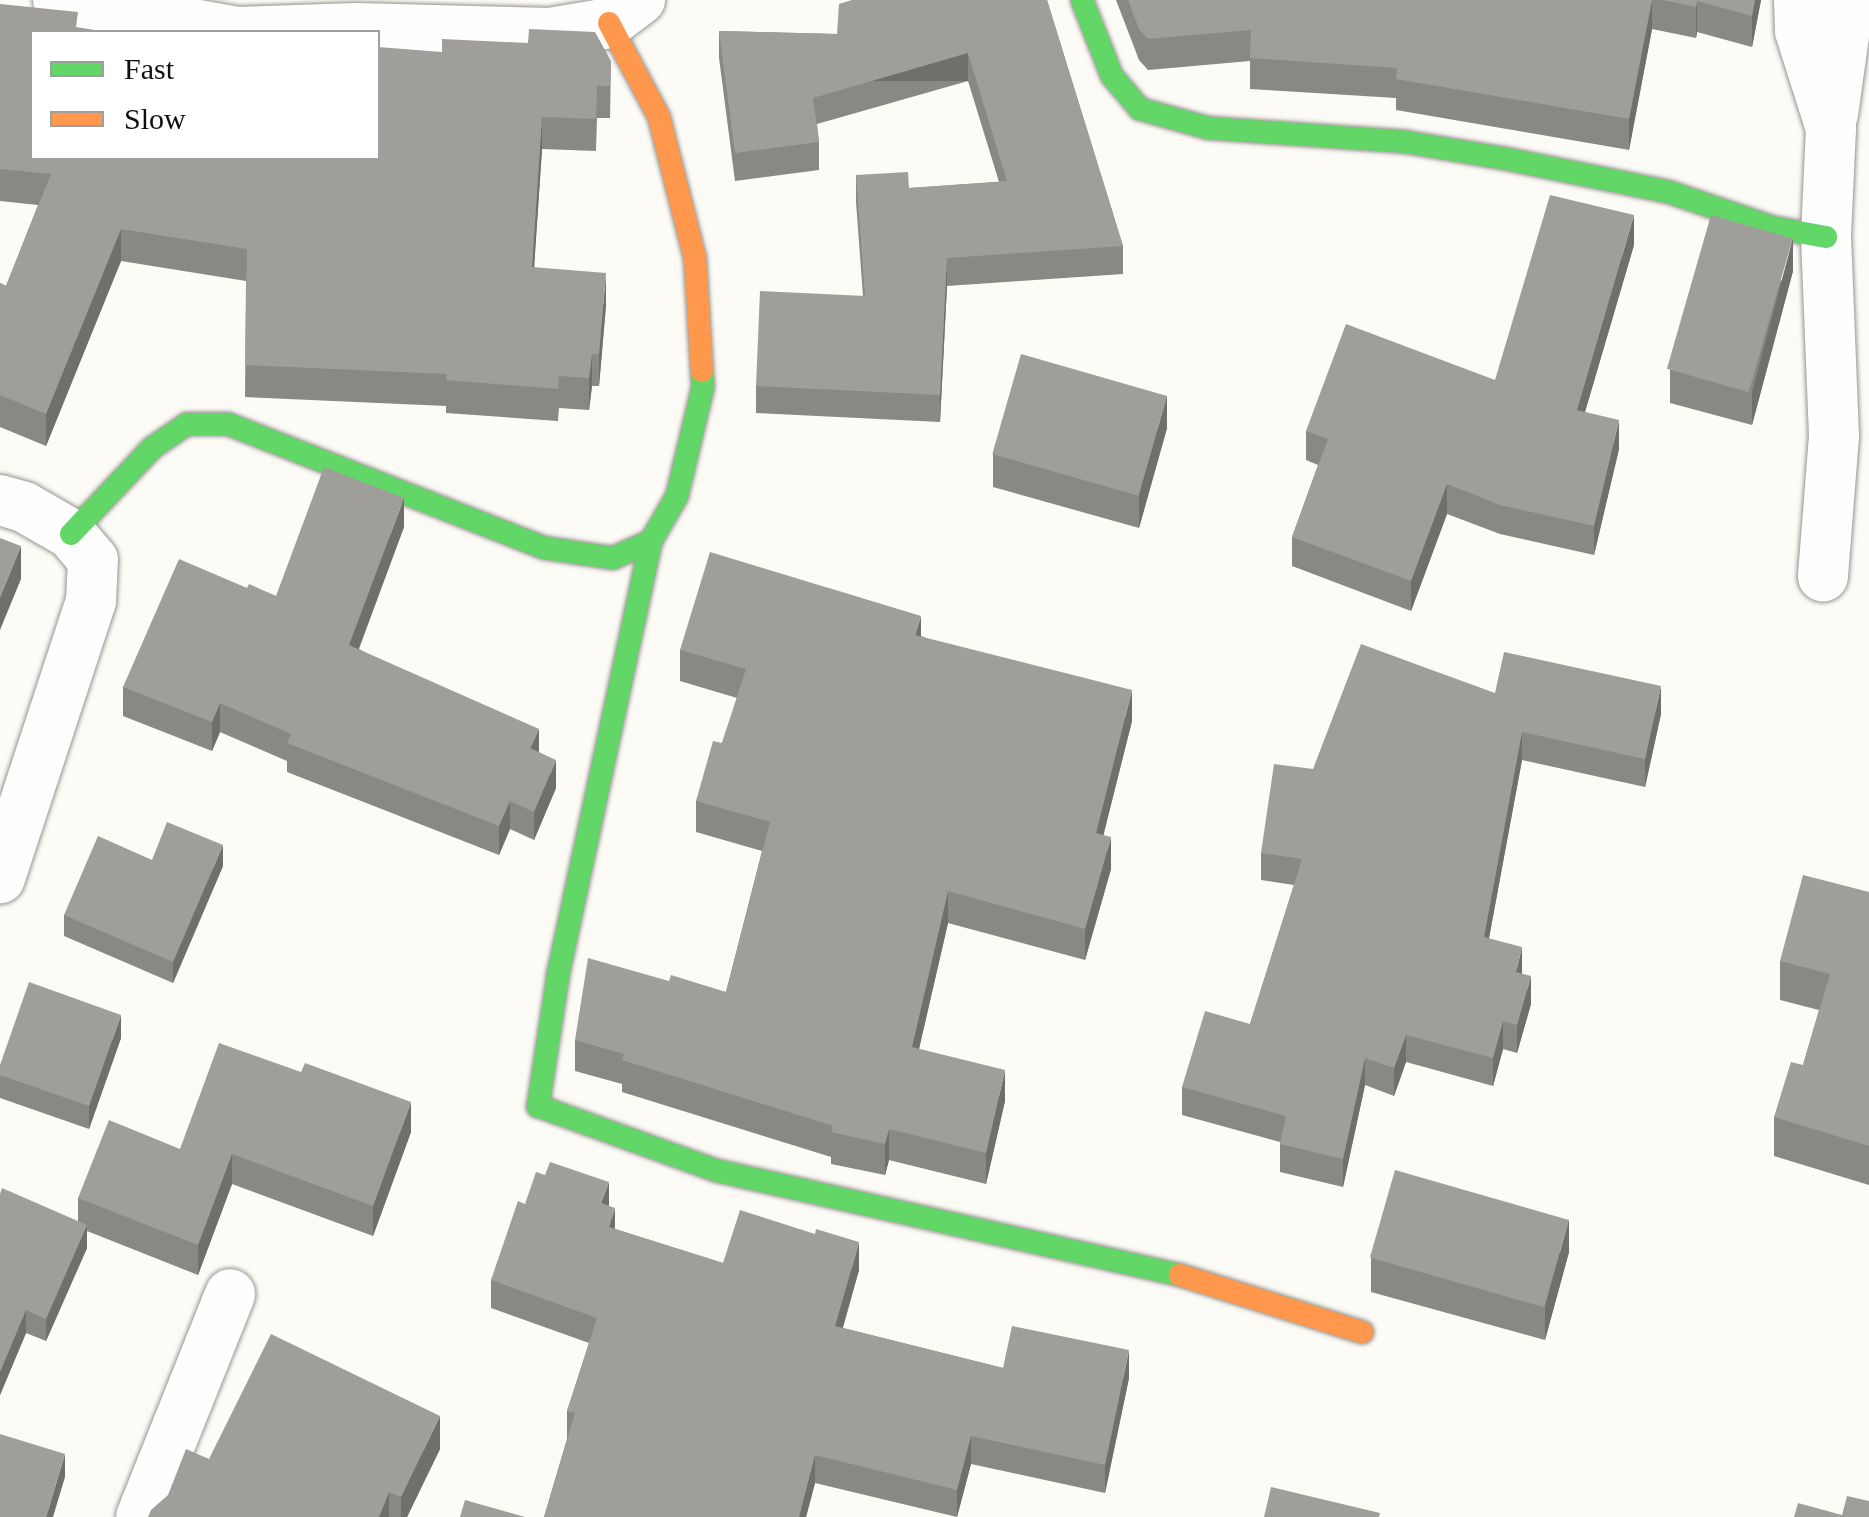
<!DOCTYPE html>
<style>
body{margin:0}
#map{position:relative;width:1869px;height:1517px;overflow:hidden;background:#fcfbf5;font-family:"Times New Roman",serif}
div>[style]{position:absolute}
.roads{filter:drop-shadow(0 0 2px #969593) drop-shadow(0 0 2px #969593)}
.street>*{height:50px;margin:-25px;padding:0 25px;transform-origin:25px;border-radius:25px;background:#fffefe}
.fast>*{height:22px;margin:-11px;padding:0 11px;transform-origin:11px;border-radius:11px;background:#63d668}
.slow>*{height:22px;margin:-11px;padding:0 11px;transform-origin:11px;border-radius:11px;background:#ff974d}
.wall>*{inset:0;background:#8a8884}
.shaded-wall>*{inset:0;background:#706f6c;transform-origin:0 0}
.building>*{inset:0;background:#a09e9a;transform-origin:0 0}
span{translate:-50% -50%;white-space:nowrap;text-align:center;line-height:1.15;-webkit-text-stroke:10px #fff;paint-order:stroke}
.legend{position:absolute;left:30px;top:30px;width:350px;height:130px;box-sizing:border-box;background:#fff;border:2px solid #9f9f9f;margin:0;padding:12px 18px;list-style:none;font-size:30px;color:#0f0f0f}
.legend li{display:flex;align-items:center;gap:20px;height:50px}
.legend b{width:50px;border:2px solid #9f9f9f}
</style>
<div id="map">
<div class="roads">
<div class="street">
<div style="left:58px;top:0;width:182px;rotate:10.1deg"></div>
<div style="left:237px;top:32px;width:119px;rotate:-1.9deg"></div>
<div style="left:356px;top:28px;width:194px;rotate:1.5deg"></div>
<div style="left:550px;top:33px;width:60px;rotate:-9.6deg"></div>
<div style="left:609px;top:23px;width:39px;rotate:-37deg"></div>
<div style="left:1799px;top:0;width:31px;rotate:88deg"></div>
<div style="left:1800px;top:31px;width:103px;rotate:72.4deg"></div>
<div style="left:1831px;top:129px;width:108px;rotate:92.7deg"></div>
<div style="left:1826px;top:237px;width:199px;rotate:87.7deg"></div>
<div style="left:1834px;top:436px;width:141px;rotate:94.5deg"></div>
<div style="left:1833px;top:114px;width:115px;rotate:-82deg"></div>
<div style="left:0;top:500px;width:25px;rotate:16deg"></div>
<div style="left:24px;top:507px;width:54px;rotate:29.9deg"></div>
<div style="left:71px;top:534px;width:34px;rotate:50deg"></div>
<div style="left:93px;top:560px;width:41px;rotate:92.8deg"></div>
<div style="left:91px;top:601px;width:292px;rotate:108.2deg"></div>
<div style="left:141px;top:1517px;width:240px;rotate:-68.2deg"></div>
</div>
<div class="fast">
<div style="left:1082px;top:0;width:82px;rotate:68.5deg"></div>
<div style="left:1112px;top:76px;width:43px;rotate:49.7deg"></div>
<div style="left:1140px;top:109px;width:71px;rotate:15.6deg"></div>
<div style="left:1208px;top:128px;width:198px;rotate:4deg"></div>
<div style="left:1406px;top:142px;width:97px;rotate:9.5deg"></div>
<div style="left:1502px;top:158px;width:170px;rotate:11.5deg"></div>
<div style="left:1669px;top:192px;width:108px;rotate:18.9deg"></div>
<div style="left:1771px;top:227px;width:56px;rotate:10.3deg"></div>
<div style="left:71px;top:534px;width:118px;rotate:-46.7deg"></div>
<div style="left:152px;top:448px;width:42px;rotate:-34.4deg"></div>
<div style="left:187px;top:424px;width:41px"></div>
<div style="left:228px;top:424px;width:340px;rotate:21.4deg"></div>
<div style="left:545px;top:548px;width:69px;rotate:8.4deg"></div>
<div style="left:613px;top:558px;width:42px;rotate:-24.1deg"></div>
<div style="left:651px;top:541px;width:52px;rotate:-60deg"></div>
<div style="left:677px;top:496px;width:112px;rotate:-76.6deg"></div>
<div style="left:703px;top:387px;width:16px;rotate:-94deg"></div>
<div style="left:651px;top:541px;width:445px;rotate:102.1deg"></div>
<div style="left:558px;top:976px;width:132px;rotate:98.7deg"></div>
<div style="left:538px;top:1106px;width:191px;rotate:19.9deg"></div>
<div style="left:718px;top:1171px;width:474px;rotate:12.7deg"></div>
</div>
<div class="slow">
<div style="left:609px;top:23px;width:106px;rotate:62deg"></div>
<div style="left:659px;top:117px;width:146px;rotate:75.7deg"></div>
<div style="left:695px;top:258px;width:113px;rotate:86.5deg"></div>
<div style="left:1180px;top:1275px;width:191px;rotate:17.4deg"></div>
</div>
</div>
<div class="wall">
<div style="clip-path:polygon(1047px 0,1123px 246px,1123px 274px,947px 286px,940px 422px,756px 413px,756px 386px,863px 296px,856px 202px,856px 175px,909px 188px,999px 182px,968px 81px,817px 124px,819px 142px,819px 170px,735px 181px,719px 58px,719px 31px,837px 34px)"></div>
<div style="clip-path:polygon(1116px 0,1761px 0,1752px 47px,1697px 32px,1696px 38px,1652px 29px,1629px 150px,1396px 110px,1396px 98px,1250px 89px,1250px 61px,1148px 70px,1139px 60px)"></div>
<div style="clip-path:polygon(0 4px,32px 158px,442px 52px,611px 61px,610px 118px,597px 118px,596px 151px,542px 149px,534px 267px,606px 305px,599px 386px,592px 386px,589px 410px,559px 408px,558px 421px,446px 413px,446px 406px,245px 397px,246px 281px,121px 261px,46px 446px,0 427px,0 283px,6px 286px,38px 205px,0 201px)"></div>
<div style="clip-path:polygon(1634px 245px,1585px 412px,1619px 449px,1594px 555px,1500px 534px,1447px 514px,1411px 611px,1292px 566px,1292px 537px,1318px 465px,1306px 460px,1306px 431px,1495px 380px)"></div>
<div style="clip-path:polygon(1793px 271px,1752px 425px,1670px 403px,1670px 370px)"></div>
<div style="clip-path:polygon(1167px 428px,1139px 528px,993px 487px,993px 454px)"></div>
<div style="clip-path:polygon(404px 527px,359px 649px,539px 752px,556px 788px,534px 840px,510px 829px,499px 855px,287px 772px,287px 761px,220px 732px,212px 751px,123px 716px,123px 687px,247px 588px,276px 596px)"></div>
<div style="clip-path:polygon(921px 636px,1132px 721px,1103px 835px,1111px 869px,1085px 960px,948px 923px,919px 1049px,1005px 1101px,986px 1184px,889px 1160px,885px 1175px,831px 1164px,831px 1157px,622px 1092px,622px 1084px,575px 1071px,575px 1040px,669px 981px,726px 992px,762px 851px,696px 832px,696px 801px,722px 743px,737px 698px,680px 681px,680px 650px)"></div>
<div style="clip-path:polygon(1495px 693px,1661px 714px,1645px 787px,1522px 760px,1489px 938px,1522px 974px,1531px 1004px,1517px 1053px,1503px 1049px,1493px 1086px,1406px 1062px,1394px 1096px,1365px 1085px,1343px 1187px,1280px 1172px,1280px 1142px,1182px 1115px,1182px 1087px,1250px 1024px,1294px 885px,1261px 880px,1261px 853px)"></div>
<div style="clip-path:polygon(223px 866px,173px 983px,64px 936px,64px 915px)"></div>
<div style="clip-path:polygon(1869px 892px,1869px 1185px,1774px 1156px,1774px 1117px,1803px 1065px,1819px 1010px,1780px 1000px,1780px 961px)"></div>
<div style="clip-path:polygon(121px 1038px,89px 1129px,0 1098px,0 1065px)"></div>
<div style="clip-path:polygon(411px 1132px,373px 1236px,232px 1184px,198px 1275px,87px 1231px,87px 1248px,46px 1341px,26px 1333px,0 1395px,0 1194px,78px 1222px,78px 1198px,180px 1149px)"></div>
<div style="clip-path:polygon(525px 1204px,609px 1206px,615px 1229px,723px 1263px,859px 1270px,843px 1328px,1003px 1368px,1129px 1378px,1105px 1493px,971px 1464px,957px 1517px,815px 1483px,806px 1517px,544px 1517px,567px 1439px,567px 1411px,589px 1343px,491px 1308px,491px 1280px)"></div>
<div style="clip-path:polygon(1569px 1252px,1545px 1340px,1371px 1292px,1371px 1258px)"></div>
<div style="clip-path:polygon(440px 1449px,407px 1517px,148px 1517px,209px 1459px)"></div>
</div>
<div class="shaded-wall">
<div style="clip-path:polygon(1652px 0,1652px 29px,1629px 150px,1629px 119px)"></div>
<div style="clip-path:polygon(1755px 0,1761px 0,1752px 47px,1752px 16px)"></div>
<div style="clip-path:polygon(1697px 1px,1697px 32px,1696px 38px,1696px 7px)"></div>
<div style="left:968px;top:53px;width:28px;height:161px;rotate:90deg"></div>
<div style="clip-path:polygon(542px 117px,542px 149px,532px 299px,532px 267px)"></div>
<div style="clip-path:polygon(1634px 215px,1634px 245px,1577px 439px,1577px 410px)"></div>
<div style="clip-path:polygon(121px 229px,121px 261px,46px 446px,46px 414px)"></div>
<div style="clip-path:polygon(1793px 238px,1793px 271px,1752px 425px,1752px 392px)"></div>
<div style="clip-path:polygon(947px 258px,947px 286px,940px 422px,940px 395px)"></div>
<div style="clip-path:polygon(606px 273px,606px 305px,599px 386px,599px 354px)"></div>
<div style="clip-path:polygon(592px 354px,592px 386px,589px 410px,589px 378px)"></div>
<div style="clip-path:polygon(1167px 395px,1167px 428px,1139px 528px,1139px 495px)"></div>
<div style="clip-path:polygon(1619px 420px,1619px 449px,1594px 555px,1594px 526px)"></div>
<div style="clip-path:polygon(1447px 484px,1447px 514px,1411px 611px,1411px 581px)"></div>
<div style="clip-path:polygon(404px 498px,404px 527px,349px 674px,349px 645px)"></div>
<div style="clip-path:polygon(21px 546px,21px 579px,0 630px,0 597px)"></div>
<div style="clip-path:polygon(921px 616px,921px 647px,915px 635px)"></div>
<div style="clip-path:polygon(1661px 686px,1661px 714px,1645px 787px,1645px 759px)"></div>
<div style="clip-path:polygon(1132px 690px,1132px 721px,1096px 865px,1096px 833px)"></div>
<div style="clip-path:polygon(220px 703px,220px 732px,212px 751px,212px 722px)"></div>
<div style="clip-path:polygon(539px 729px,539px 758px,530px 748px)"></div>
<div style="clip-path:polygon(1522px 732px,1522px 760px,1484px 965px,1484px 937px)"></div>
<div style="clip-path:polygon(556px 760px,556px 788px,534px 840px,534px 812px)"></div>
<div style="clip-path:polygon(510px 801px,510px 829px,499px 855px,499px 826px)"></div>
<div style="clip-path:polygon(1111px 837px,1111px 869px,1085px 960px,1085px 929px)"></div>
<div style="clip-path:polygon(223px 845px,223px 866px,173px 983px,173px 962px)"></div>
<div style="clip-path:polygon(948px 891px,948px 923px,912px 1079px,912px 1047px)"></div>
<div style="clip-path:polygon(1522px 947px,1522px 975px,1516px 972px)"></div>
<div style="clip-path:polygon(1531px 976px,1531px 1004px,1517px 1053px,1517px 1025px)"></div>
<div style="clip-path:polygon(121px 1015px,121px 1038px,89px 1129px,89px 1106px)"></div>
<div style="clip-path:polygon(1503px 1021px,1503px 1049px,1493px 1086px,1493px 1058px)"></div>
<div style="clip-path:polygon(1406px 1035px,1406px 1062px,1394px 1096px,1394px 1068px)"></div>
<div style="clip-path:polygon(1365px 1058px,1365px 1085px,1343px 1187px,1343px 1159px)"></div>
<div style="clip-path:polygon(1005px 1070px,1005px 1101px,986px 1184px,986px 1153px)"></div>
<div style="clip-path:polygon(411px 1102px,411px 1132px,373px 1236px,373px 1206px)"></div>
<div style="clip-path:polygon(889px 1129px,889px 1160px,885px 1175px,885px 1144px)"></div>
<div style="clip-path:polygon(232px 1154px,232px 1184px,198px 1275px,198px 1245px)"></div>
<div style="clip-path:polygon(609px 1182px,609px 1210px,601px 1203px)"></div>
<div style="clip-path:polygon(615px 1208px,615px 1236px,609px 1227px)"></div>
<div style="clip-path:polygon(1569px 1219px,1569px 1252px,1545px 1340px,1545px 1307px)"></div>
<div style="clip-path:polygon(87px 1225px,87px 1248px,46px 1341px,46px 1319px)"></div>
<div style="clip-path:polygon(859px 1242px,859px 1270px,835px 1354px,835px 1326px)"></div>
<div style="clip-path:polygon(26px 1310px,26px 1333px,0 1395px,0 1372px)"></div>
<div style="clip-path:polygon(1129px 1350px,1129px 1378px,1105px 1493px,1105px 1465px)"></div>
<div style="clip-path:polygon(440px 1416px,440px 1449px,407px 1517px,401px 1517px,401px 1497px)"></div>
<div style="clip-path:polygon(971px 1436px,971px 1464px,957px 1517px,957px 1490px)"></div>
<div style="clip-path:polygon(65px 1454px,65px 1477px,53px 1517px,46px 1517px)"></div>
<div style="clip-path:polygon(815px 1455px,815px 1483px,806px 1517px,799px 1517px)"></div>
<div style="clip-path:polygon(389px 1492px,389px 1517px,379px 1517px)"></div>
</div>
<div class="building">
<div style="clip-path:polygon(852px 0,1047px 0,1123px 246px,947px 258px,940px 395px,756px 386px,760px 291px,865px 296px,856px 175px,908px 172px,909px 188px,1007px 181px,968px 53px,813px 98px,819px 142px,735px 153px,719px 31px,837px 34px,839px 4px)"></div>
<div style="clip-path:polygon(1128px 0,1652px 0,1629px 119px,1396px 79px,1397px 68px,1250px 58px,1251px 30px,1148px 39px,1139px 29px)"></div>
<div style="clip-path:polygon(1662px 0,1755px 0,1752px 16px,1697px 1px,1696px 7px)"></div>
<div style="clip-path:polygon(0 4px,78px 12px,76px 27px,107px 32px,32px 32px,32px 158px,378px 158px,378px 47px,442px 52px,442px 39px,528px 43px,529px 29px,595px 32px,611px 61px,610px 86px,597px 86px,596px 119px,542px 117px,532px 267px,606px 273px,599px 354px,592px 354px,589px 378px,559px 376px,558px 389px,446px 380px,447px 374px,245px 365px,247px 249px,121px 229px,46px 414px,0 395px,0 283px,6px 286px,51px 174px,0 169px)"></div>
<div style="clip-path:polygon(1550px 195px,1634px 215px,1577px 410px,1619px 420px,1594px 526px,1500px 505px,1447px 484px,1411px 581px,1292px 537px,1328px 439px,1306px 431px,1346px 324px,1495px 380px)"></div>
<div style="left:1711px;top:215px;width:85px;height:160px;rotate:16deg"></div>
<div style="left:1021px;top:354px;width:152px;height:104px;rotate:16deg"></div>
<div style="clip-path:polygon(324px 467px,404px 498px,349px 645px,539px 729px,530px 748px,556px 760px,534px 812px,510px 801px,499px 826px,287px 743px,291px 734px,220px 703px,212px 722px,123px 687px,179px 559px,247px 588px,249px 584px,276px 596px)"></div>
<div style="clip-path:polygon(0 538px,21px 546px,0 597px)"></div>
<div style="clip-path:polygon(710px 552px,921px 616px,915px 635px,1132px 690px,1096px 833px,1111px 837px,1085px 929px,948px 891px,912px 1047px,1005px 1070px,986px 1153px,889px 1129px,885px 1144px,831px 1132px,833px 1126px,622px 1060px,624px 1054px,575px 1040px,588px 958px,669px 981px,671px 975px,726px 992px,770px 822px,696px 801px,713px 741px,722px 743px,746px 669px,680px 650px)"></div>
<div style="clip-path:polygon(1361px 644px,1495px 693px,1504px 652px,1661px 686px,1645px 759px,1522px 732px,1484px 937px,1522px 947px,1516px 972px,1531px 976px,1517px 1025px,1503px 1021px,1493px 1058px,1406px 1035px,1394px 1068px,1365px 1058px,1343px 1159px,1280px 1144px,1286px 1116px,1182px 1087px,1205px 1011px,1250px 1024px,1302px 859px,1261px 853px,1274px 764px,1313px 769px)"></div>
<div style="clip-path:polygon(167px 822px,223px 845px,173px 962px,64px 915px,98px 836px,152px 860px)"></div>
<div style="clip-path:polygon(1803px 875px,1869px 892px,1869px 1146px,1774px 1117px,1791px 1062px,1803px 1065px,1830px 974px,1780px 961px)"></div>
<div style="clip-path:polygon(29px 982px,121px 1015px,89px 1106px,0 1075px,0 1065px)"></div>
<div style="clip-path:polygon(219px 1043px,301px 1072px,305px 1063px,411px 1102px,373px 1206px,232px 1154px,198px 1245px,78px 1198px,109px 1120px,180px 1149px)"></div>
<div style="clip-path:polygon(550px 1162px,609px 1182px,601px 1203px,615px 1208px,609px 1227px,723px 1263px,740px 1210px,815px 1234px,816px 1229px,859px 1242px,835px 1326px,1003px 1368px,1012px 1326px,1129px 1350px,1105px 1465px,971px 1436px,957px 1490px,815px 1455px,799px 1517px,544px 1517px,575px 1413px,567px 1411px,597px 1318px,491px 1280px,518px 1201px,525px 1204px,536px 1172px,545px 1175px)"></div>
<div style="left:1395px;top:1170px;width:181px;height:91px;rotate:16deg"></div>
<div style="clip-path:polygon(2px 1188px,87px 1225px,46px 1319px,26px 1310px,0 1372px,0 1194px)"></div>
<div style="clip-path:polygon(271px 1334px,440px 1416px,401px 1497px,389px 1492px,379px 1517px,148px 1517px,151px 1510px,168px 1495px,186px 1449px,209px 1459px)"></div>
<div style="clip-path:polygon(0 1434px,65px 1454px,46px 1517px,0 1517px)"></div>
<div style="clip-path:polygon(1271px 1487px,1380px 1513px,1379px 1517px,1264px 1517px)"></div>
<div style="clip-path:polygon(1847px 1496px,1869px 1501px,1869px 1517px,1794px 1517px,1798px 1503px,1842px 1515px)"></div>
<div style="clip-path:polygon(465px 1500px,525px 1517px,460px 1517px)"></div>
</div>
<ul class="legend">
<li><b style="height:12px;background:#63d668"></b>Fast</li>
<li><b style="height:12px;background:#ff974d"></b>Slow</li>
</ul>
</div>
